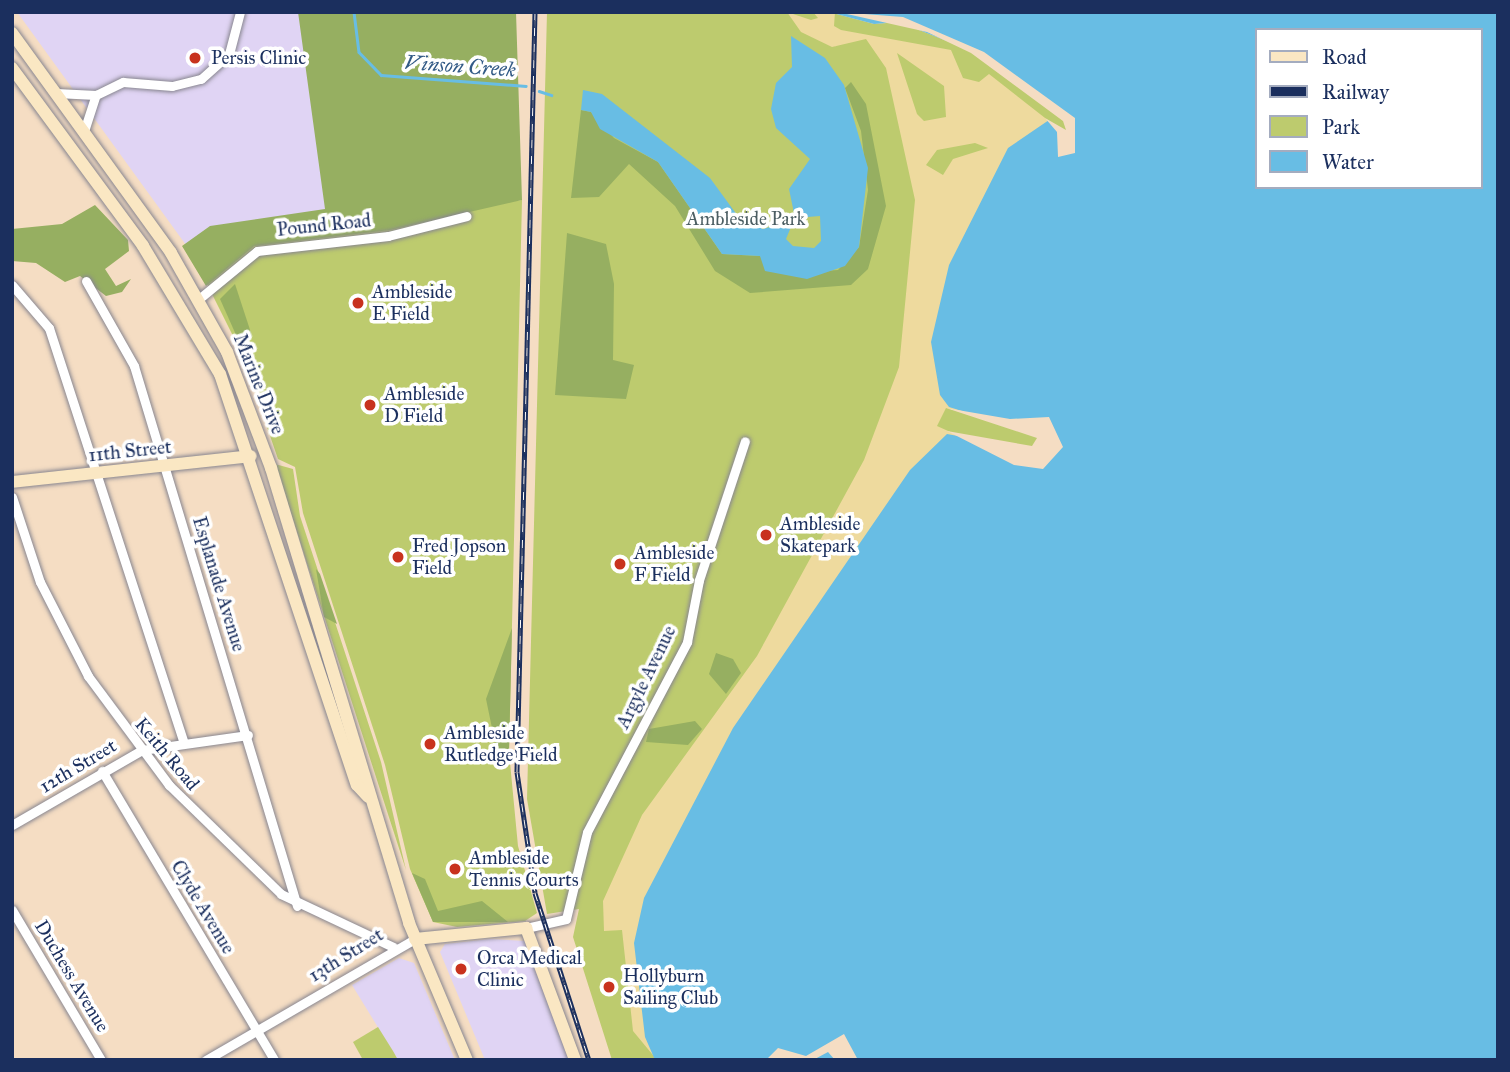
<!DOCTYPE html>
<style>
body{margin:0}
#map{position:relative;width:1510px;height:1072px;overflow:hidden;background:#f5ddc3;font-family:"IM FELL Great Primer",serif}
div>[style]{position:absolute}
.built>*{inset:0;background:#e0d4f4}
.green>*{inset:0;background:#bdcb6e}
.forest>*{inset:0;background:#96af61}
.sand>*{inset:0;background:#eeda9e}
.water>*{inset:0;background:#68bde4}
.pier>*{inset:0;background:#f5ddc3}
.stream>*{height:2.5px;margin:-1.25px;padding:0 1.25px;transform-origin:1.25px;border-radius:1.25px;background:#68bde4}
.roads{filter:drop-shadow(0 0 2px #888690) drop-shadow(0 0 2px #888690)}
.street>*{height:9px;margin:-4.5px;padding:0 4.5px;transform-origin:4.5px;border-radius:4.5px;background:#fff}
.secondary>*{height:12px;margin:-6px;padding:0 6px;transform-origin:6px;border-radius:6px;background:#fae7c3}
.rail>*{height:5px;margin-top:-2.5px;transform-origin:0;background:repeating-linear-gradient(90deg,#fff 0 8px,#1b2f5e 0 16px);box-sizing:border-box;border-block:2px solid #1b2f5e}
.dots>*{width:19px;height:19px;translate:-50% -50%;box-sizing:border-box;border:4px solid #fff;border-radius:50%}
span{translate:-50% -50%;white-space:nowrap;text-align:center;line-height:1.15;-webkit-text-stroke:7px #fff;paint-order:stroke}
.poi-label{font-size:19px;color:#1b2f5e}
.left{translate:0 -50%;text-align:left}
.park-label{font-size:19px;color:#4c5e63}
.street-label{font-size:19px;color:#1b2f5e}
.water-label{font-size:21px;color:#325a86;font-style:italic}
.frame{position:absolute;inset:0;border:14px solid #1b2f5e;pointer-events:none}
.legend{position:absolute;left:1255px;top:28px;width:228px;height:161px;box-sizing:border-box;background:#fff;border:2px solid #a4acbf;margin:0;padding:9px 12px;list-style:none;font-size:21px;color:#1b2f5e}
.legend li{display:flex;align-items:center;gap:14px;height:35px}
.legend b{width:35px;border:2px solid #a4acbf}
</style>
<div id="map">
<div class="built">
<div style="clip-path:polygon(17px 12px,312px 12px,332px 221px,186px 245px)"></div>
<div style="clip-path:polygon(490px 939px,526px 941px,569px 1060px,485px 1060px,440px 952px,445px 944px)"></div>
<div style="clip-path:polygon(399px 958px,414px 963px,455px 1060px,398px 1060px,352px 985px)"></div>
</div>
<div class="green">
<div style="clip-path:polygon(547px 12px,829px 12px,874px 24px,899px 22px,972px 51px,1069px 125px,1041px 437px,655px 1060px,612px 1060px,573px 937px,579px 909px,547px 914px,527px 799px)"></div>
<div style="clip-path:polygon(522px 200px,509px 752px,518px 846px,537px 913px,525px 921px,457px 927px,433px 922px,410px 869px,385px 765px,303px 513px,295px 467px,278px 459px,241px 352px,188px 246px)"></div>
<div style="clip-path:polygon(275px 464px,293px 469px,300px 516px,381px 762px,406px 870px)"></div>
<div style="clip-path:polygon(378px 1027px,393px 1051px,398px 1060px,363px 1060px,353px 1042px)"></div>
</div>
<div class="forest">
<div style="clip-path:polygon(298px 12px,516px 12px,522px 200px,390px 230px,254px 246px,206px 286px,182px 246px,210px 226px,325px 209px)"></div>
<div style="clip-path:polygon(851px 82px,866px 104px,886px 206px,868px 269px,851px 285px,750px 293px,715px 271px,675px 206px,629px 164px,599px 197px,571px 198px,581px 110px,591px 112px,614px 138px,658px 162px,722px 254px,760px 256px,782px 274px,838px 270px,859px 247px,868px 190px,861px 131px,845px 88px)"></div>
<div style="clip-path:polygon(95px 205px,128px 240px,129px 251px,105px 269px,116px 286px,131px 279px,122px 292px,106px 296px,80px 276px,65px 282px,36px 263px,12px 261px,12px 229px,62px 224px)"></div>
<div style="clip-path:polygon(567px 233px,606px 244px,614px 284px,613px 360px,634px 365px,626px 399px,555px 395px)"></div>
<div style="clip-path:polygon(235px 284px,252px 336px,241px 346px,220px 299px)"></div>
<div style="clip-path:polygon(316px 569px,320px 574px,337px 624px,324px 617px)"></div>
<div style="clip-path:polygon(512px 628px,509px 751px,510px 764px,499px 762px,486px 699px)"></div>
<div style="clip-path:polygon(716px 653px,733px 659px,741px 673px,726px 694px,709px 674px)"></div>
<div style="clip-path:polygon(695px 721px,702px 729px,688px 745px,646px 742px,649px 729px)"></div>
<div style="clip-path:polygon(412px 873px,425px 879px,438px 911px,482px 901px,508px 922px,433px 922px)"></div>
</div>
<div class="sand">
<div style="clip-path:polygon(evenodd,787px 12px,811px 20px,818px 18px,813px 12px,835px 12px,834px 26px,841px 30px,951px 50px,963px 78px,979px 82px,989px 74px,1054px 125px,963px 412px,946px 408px,937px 426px,966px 439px,657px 1060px,633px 1031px,622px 930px,604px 931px,603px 901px,642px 815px,757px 656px,864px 460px,899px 367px,915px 200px,886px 68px,866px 39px,832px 47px,801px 32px,787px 12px,897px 53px,944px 86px,946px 117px,924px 121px,917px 114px,897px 53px,787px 12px,975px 143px,988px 148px,953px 159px,943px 175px,926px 165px,937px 150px,975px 143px)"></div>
</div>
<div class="water">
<div style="clip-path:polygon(evenodd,829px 12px,1498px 12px,1498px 1060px,655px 1060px,645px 1037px,634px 943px,644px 898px,733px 728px,910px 470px,947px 434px,1029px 449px,1041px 443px,1037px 434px,949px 407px,940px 395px,931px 342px,949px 265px,1008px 148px,1049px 120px,1069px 145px,1065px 119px,972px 51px,899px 22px,874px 24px,829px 12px,1256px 30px,1480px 30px,1480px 187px,1256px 187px,1256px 30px)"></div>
<div style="clip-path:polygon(791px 36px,825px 58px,844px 85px,868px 168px,859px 247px,845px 266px,807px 279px,765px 271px,760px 256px,722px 254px,658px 162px,600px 129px,591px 112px,581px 110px,583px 90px,602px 94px,710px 178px,740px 219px,763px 229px,784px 223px,791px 227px,786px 239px,793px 246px,814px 248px,821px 241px,820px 216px,795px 218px,789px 189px,810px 159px,776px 128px,771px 109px,776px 83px,792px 67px)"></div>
</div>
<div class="pier">
<div style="clip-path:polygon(838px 12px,903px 17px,984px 52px,1075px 118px,1075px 153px,1058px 157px,1057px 132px,1045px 118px,1066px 130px,1063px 121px,971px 53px,927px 32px)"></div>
<div style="clip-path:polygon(946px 408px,1010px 419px,1049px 417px,1063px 447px,1043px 469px,1014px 465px,947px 431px,1032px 446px,1037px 438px)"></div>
<div style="clip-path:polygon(844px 1034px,858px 1060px,835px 1060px,828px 1052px,813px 1060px,766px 1060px,778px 1048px,806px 1056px)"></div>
</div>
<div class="stream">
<div style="left:354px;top:12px;width:40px;rotate:82.9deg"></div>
<div style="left:359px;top:52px;width:32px;rotate:46deg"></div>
<div style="left:381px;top:75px;width:145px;rotate:4.3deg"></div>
<div style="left:539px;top:91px;width:13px;rotate:18deg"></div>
</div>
<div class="roads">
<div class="street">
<div style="left:56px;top:93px;width:40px;rotate:2.9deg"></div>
<div style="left:96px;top:95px;width:30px;rotate:-26deg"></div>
<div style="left:123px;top:82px;width:49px;rotate:4.7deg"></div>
<div style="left:172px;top:86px;width:30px;rotate:-14deg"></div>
<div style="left:201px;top:79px;width:38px;rotate:-42deg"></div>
<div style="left:229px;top:54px;width:43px;rotate:-75.3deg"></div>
<div style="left:84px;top:131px;width:38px;rotate:-72deg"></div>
<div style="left:86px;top:281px;width:98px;rotate:60.5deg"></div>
<div style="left:134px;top:366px;width:564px;rotate:73.2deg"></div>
<div style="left:12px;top:285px;width:57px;rotate:49.3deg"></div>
<div style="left:49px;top:328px;width:436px;rotate:72deg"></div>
<div style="left:200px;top:298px;width:74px;rotate:-39.5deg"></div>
<div style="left:257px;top:251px;width:132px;rotate:-6.5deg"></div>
<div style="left:388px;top:236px;width:81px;rotate:-14.2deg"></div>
<div style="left:12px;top:497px;width:89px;rotate:71.8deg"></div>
<div style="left:40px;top:582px;width:106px;rotate:62.9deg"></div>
<div style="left:88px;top:676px;width:136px;rotate:53.4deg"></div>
<div style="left:169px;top:785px;width:156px;rotate:44.2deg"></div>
<div style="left:281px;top:894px;width:124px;rotate:25.3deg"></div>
<div style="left:102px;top:771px;width:336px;rotate:59.2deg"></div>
<div style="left:12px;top:825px;width:150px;rotate:-30deg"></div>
<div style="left:142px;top:750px;width:107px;rotate:-8.1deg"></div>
<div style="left:12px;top:910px;width:174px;rotate:59.3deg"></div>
<div style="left:526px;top:928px;width:41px;rotate:-12.7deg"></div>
<div style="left:566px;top:919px;width:89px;rotate:-76.4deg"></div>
<div style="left:587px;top:832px;width:215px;rotate:-62.2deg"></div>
<div style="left:687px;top:642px;width:63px;rotate:-79deg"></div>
<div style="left:699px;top:580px;width:146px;rotate:-71.7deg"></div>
<div style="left:206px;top:1060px;width:241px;rotate:-30.1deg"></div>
</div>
<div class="secondary">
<div style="left:12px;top:33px;width:271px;rotate:54.1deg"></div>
<div style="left:171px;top:253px;width:114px;rotate:60.5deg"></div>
<div style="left:227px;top:352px;width:124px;rotate:69.2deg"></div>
<div style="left:271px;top:468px;width:475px;rotate:73.1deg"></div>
<div style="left:409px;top:923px;width:149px;rotate:67.1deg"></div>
<div style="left:12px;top:68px;width:221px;rotate:53.6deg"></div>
<div style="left:143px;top:246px;width:149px;rotate:59deg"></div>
<div style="left:220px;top:374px;width:433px;rotate:71.6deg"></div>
<div style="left:357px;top:785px;width:16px;rotate:47deg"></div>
<div style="left:12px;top:482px;width:240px;rotate:-6.2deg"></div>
<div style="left:415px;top:939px;width:112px;rotate:-5.7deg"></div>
<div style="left:526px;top:928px;width:141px;rotate:69.6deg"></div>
</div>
</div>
<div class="rail">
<div style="left:535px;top:12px;width:760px;rotate:91.36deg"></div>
<div style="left:517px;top:772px;width:122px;rotate:81.5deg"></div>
<div style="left:535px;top:893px;width:176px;rotate:72.1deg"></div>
</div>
<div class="dots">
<div style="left:195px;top:58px;background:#c8321e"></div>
<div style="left:358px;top:303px;background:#c8321e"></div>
<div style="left:370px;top:405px;background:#c8321e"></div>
<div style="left:766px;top:535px;background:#c8321e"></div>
<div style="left:398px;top:557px;background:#c8321e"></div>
<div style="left:620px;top:564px;background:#c8321e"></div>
<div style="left:430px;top:744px;background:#c8321e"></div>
<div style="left:455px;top:869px;background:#c8321e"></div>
<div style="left:461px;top:969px;background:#c8321e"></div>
<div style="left:609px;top:987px;background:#c8321e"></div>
</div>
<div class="poi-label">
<span class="left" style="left:211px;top:58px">Persis Clinic</span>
<span class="left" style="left:372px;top:303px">Ambleside<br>E Field</span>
<span class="left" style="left:384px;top:405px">Ambleside<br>D Field</span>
<span class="left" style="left:780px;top:535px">Ambleside<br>Skatepark</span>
<span class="left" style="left:412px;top:557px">Fred Jopson<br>Field</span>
<span class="left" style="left:634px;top:564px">Ambleside<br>F Field</span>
<span class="left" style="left:444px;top:744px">Ambleside<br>Rutledge Field</span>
<span class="left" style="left:469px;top:869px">Ambleside<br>Tennis Courts</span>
<span class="left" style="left:477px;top:969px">Orca Medical<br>Clinic</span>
<span class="left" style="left:623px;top:987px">Hollyburn<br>Sailing Club</span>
</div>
<div class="park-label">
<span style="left:746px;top:219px">Ambleside Park</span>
</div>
<div class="street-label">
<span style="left:324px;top:225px;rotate:-6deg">Pound Road</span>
<span style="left:259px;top:384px;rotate:68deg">Marine Drive</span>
<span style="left:130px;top:451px;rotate:-6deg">11th Street</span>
<span style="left:219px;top:584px;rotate:73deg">Esplanade Avenue</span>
<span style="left:646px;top:677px;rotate:-64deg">Argyle Avenue</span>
<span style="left:167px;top:754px;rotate:50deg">Keith Road</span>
<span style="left:78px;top:766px;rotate:-31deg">12th Street</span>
<span style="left:203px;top:907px;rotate:59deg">Clyde Avenue</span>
<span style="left:346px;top:955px;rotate:-32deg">13th Street</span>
<span style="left:72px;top:976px;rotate:59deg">Duchess Avenue</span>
</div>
<div class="water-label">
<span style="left:460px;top:66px;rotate:4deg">Vinson Creek</span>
</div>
<div class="frame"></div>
<ul class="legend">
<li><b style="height:9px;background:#fae7c3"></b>Road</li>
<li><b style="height:9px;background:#1b2f5e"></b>Railway</li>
<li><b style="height:19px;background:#bdcb6e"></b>Park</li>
<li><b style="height:19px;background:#68bde4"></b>Water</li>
</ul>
</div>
